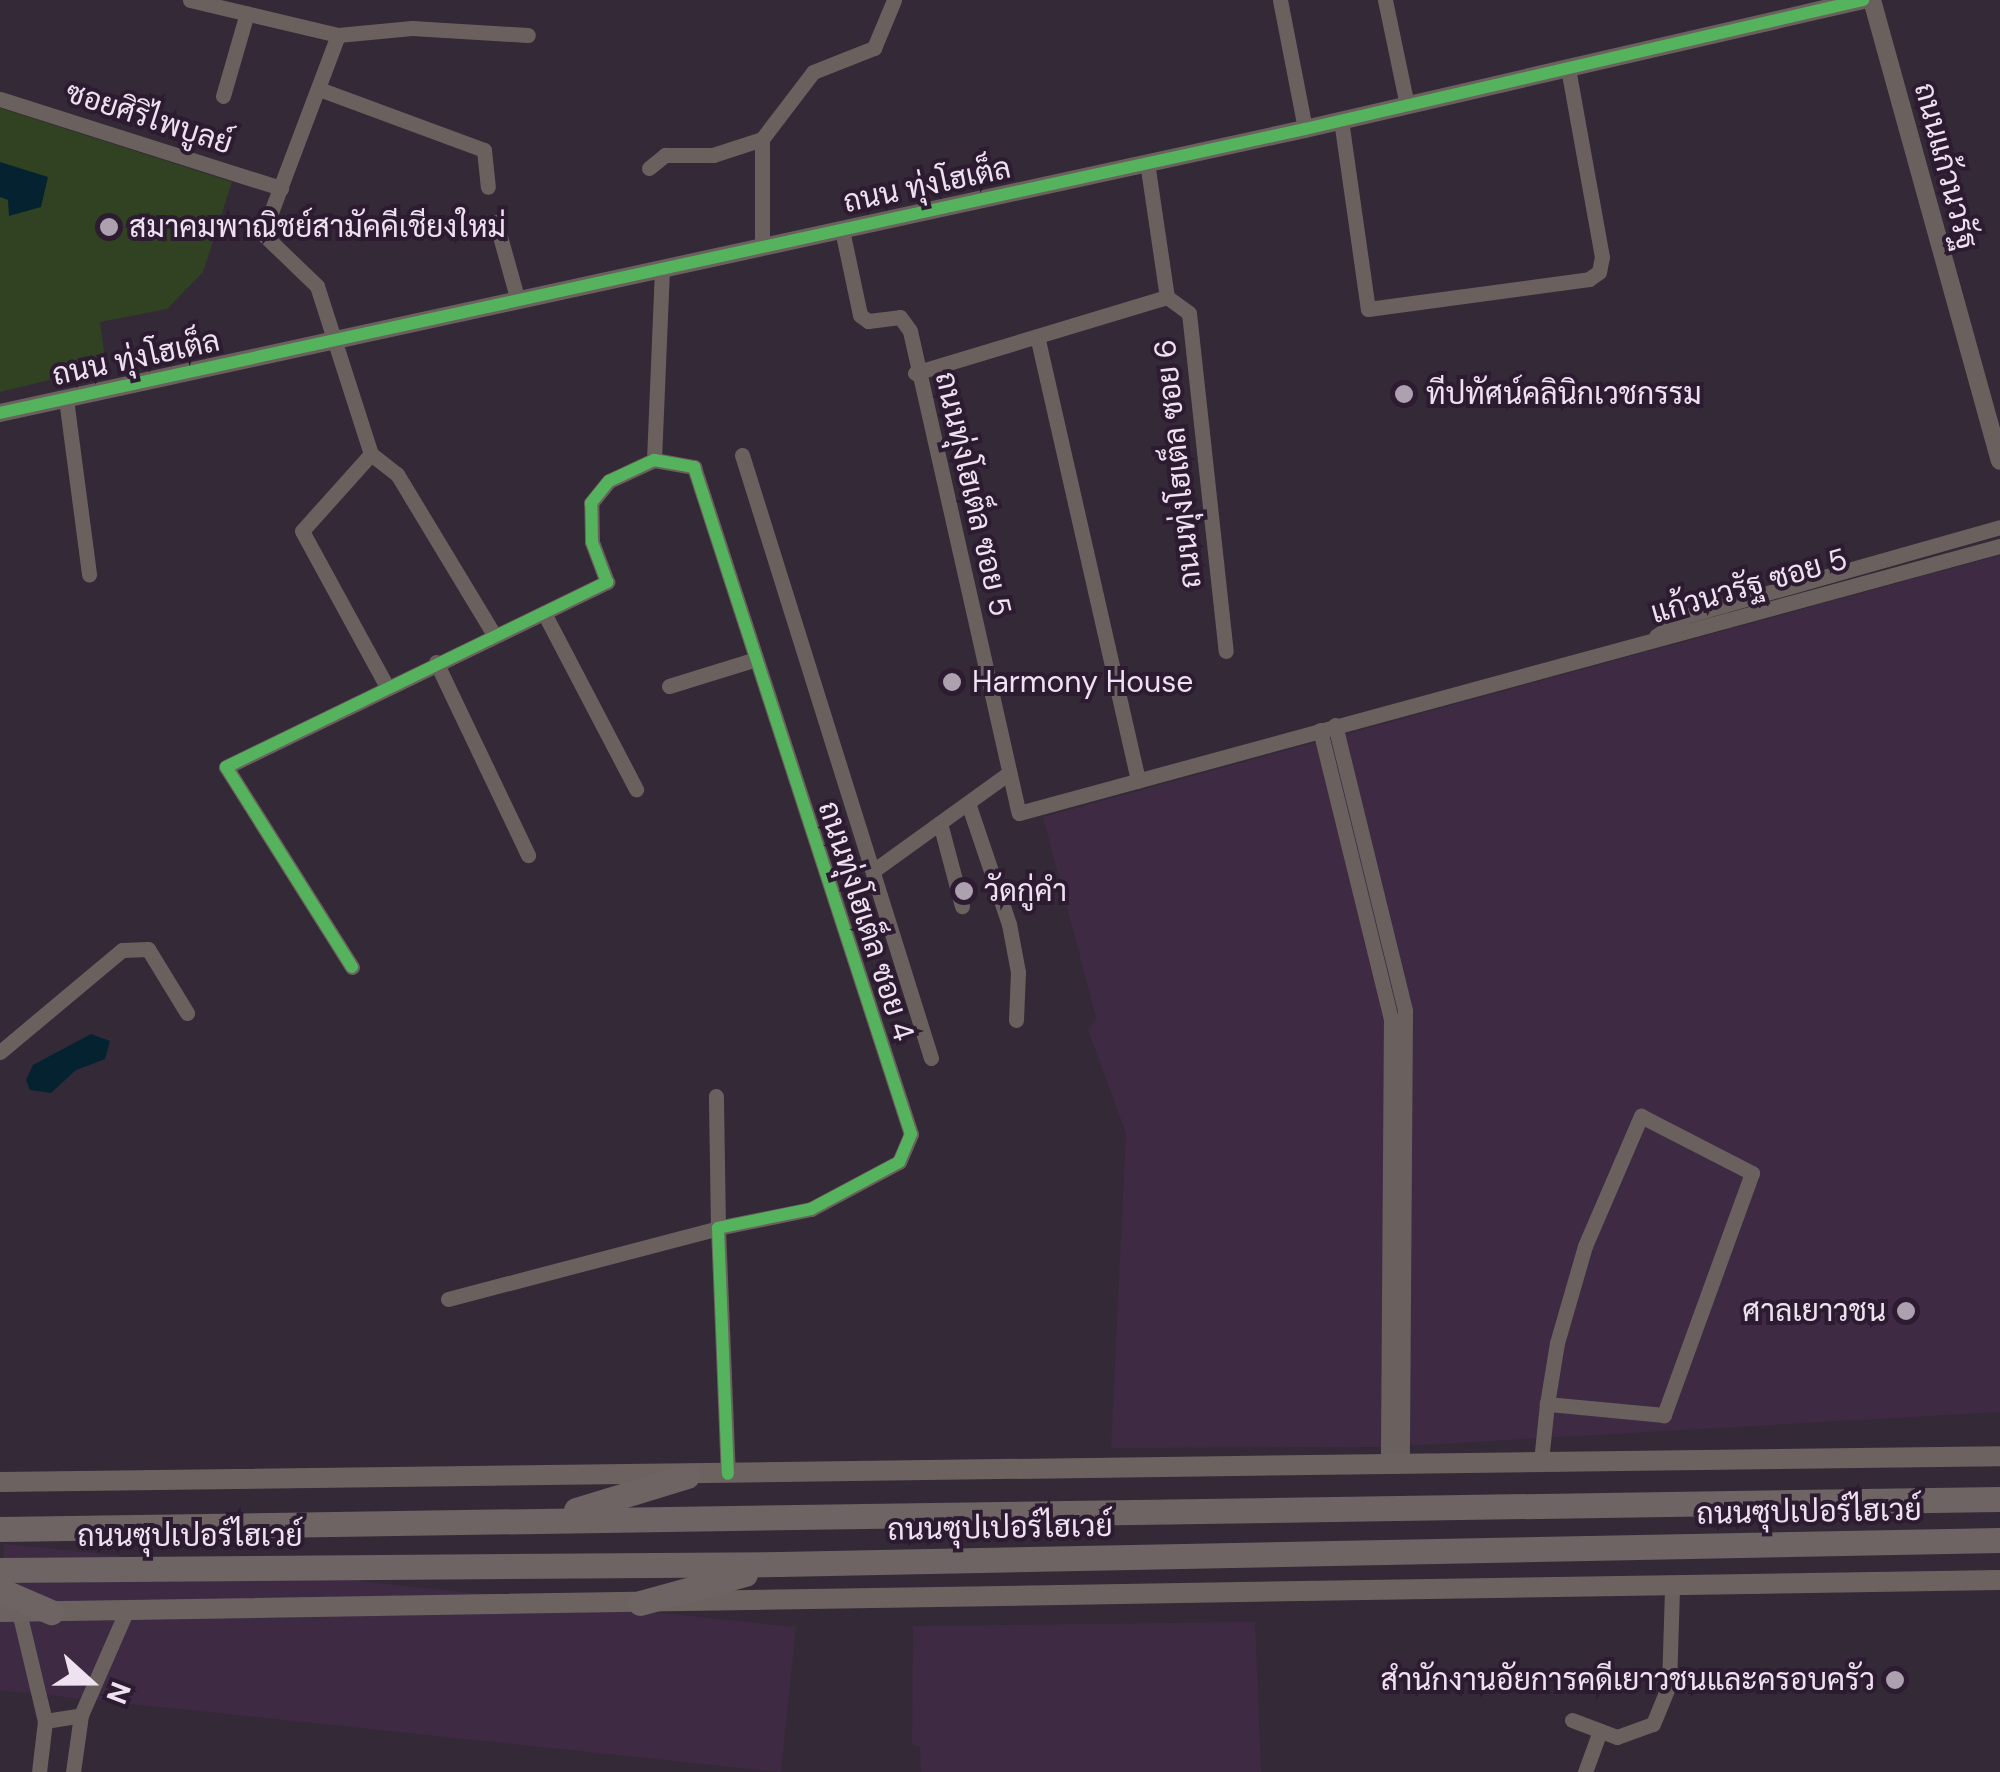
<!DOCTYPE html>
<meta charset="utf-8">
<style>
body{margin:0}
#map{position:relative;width:2000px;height:1772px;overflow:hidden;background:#342936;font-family:"DM Sans",Sarabun,sans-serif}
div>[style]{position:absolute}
.built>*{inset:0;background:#3f2a44;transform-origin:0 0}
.green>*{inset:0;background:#314222}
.water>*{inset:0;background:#052231}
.minor>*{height:15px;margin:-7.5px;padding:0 7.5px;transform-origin:7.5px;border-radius:7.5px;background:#6a615e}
.tertiary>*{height:18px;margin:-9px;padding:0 9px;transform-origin:9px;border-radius:9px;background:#6a615e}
.secondary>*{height:20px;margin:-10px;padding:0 10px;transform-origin:10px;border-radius:10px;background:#6c6360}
.trunk>*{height:25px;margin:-12.5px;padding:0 12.5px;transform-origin:12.5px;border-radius:12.5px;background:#6e6463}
.cycleway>*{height:12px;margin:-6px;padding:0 6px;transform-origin:6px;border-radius:6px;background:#56b35d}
.dots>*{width:28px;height:28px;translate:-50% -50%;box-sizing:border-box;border:5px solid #2d1b31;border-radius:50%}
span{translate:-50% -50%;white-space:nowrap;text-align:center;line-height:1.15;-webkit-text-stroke:8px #2d1b31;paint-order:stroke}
.street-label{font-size:30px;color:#eee1f0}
.poi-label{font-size:30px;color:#eee1f0}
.left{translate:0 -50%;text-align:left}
.right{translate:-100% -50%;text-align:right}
.north{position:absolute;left:40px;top:1632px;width:100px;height:100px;-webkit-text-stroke:8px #2d1b31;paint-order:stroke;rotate:111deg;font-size:28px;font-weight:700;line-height:40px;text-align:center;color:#eee1f0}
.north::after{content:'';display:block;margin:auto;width:35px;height:45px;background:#eee1f0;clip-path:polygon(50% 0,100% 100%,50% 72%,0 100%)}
</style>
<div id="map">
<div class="built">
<div style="clip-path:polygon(2000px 555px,2000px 1412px,1384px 1447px,1111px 1448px,1126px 1133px,1088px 1030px,1096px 1017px,1043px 817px)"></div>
<div style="clip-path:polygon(1255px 1622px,1261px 1772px,921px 1772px,920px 1747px,912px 1744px,913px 1626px)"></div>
<div style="left:796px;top:1627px;width:146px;height:796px;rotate:96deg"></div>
</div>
<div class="green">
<div style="clip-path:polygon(0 108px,232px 182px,203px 272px,167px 309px,100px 322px,106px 366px,0 392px)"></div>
</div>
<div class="water">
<div style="clip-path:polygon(0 162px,48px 177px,41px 207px,9px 216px,8px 200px,0 197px)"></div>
<div style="clip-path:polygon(91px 1034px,110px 1041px,105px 1059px,76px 1070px,51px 1093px,30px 1090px,26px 1080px,33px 1065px)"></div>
</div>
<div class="minor">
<div style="left:190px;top:0;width:152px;rotate:13.3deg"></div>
<div style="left:338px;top:35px;width:74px;rotate:-5.4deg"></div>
<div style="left:412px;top:28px;width:116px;rotate:3.5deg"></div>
<div style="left:1280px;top:0;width:131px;rotate:79deg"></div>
<div style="left:1385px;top:0;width:107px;rotate:78.2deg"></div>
<div style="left:338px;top:35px;width:213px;rotate:110.7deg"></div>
<div style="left:263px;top:234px;width:75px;rotate:43.9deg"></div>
<div style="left:317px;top:286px;width:176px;rotate:72.2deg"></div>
<div style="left:371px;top:454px;width:33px;rotate:38deg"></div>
<div style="left:397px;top:474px;width:188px;rotate:58.9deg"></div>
<div style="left:319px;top:89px;width:176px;rotate:20.3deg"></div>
<div style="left:484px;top:150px;width:37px;rotate:84deg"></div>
<div style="left:223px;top:96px;width:86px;rotate:-73.9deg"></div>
<div style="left:0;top:99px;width:295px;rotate:17.6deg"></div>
<div style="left:1341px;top:120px;width:191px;rotate:81.9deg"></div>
<div style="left:1368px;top:309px;width:223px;rotate:-7.7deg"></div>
<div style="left:1589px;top:279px;width:12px;rotate:-35deg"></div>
<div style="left:1599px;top:272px;width:15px;rotate:-79deg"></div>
<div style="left:1602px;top:257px;width:192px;rotate:-100.2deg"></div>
<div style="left:1147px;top:162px;width:136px;rotate:81.6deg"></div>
<div style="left:1167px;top:297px;width:27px;rotate:36deg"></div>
<div style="left:1189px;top:313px;width:340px;rotate:83.8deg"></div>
<div style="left:649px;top:168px;width:21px;rotate:-39deg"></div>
<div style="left:665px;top:155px;width:48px"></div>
<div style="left:713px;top:155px;width:52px;rotate:-18.1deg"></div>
<div style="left:496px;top:222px;width:82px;rotate:74.4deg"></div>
<div style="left:842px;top:230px;width:87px;rotate:78deg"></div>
<div style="left:860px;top:315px;width:10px;rotate:37deg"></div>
<div style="left:868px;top:321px;width:32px;rotate:-7deg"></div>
<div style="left:900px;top:317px;width:17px;rotate:54deg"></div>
<div style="left:910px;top:331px;width:494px;rotate:77.3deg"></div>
<div style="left:1019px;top:813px;width:1017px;rotate:-15.23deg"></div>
<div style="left:762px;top:247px;width:108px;rotate:-90deg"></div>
<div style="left:762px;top:139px;width:84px;rotate:-52.7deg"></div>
<div style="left:813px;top:72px;width:66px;rotate:-21.5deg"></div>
<div style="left:874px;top:48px;width:52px;rotate:-67.4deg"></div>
<div style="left:1038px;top:340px;width:452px;rotate:77.2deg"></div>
<div style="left:915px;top:373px;width:263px;rotate:-16.8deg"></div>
<div style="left:66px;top:399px;width:177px;rotate:82.5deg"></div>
<div style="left:371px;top:454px;width:103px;rotate:131.9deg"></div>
<div style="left:302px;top:531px;width:175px;rotate:61.4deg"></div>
<div style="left:742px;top:455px;width:632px;rotate:72.6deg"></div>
<div style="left:654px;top:460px;width:190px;rotate:-87.6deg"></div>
<div style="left:544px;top:613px;width:199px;rotate:62.4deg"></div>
<div style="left:1656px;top:636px;width:36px;rotate:-34deg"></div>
<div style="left:1686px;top:616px;width:326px;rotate:-15.8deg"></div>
<div style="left:436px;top:662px;width:214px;rotate:64.5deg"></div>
<div style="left:669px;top:686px;width:88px;rotate:-17.2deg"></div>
<div style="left:1335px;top:725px;width:294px;rotate:76.2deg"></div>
<div style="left:1405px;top:1011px;width:454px;rotate:90.4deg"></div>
<div style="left:1320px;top:730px;width:297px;rotate:76.2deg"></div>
<div style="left:1391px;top:1018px;width:447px;rotate:90.4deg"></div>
<div style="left:968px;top:803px;width:128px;rotate:71.3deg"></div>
<div style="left:1009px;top:924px;width:49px;rotate:79.4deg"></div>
<div style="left:1018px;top:972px;width:48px;rotate:92.4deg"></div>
<div style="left:940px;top:823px;width:86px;rotate:75.2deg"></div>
<div style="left:873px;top:871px;width:168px;rotate:-35.8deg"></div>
<div style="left:352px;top:967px;width:236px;rotate:-122.2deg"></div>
<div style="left:226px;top:767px;width:424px;rotate:-25.9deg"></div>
<div style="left:607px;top:582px;width:43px;rotate:-110.6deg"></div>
<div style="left:592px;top:542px;width:39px;rotate:-91deg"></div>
<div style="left:591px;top:503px;width:28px;rotate:-51deg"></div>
<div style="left:609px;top:481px;width:50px;rotate:-25deg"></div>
<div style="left:654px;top:460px;width:41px;rotate:9.9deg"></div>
<div style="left:694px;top:467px;width:701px;rotate:71.98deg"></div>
<div style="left:911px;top:1134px;width:30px;rotate:113deg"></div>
<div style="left:899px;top:1162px;width:100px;rotate:151.9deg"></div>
<div style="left:811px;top:1209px;width:95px;rotate:168.5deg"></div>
<div style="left:718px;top:1228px;width:246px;rotate:87.7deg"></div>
<div style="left:0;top:1052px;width:159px;rotate:-39.9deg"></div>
<div style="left:122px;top:950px;width:26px;rotate:-2deg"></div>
<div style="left:148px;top:949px;width:75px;rotate:58.6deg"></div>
<div style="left:448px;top:1299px;width:279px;rotate:-14.7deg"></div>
<div style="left:718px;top:1228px;width:132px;rotate:-90.9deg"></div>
<div style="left:1541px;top:1461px;width:57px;rotate:-84deg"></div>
<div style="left:1547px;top:1404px;width:62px;rotate:-80.7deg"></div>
<div style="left:1557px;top:1343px;width:101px;rotate:-73.9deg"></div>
<div style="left:1585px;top:1246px;width:142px;rotate:-66.7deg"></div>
<div style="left:1641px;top:1116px;width:125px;rotate:27.2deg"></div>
<div style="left:1752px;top:1173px;width:258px;rotate:110deg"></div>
<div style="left:1664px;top:1415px;width:118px;rotate:-174.6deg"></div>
<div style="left:19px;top:1612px;width:112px;rotate:76.6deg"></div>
<div style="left:45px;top:1721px;width:51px;rotate:96.7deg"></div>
<div style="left:1572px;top:1720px;width:48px;rotate:20.7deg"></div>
<div style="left:1617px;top:1737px;width:38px;rotate:-20deg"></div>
<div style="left:1653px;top:1724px;width:42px;rotate:-67.7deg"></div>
<div style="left:1669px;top:1685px;width:96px;rotate:-88.2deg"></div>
<div style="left:45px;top:1721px;width:36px;rotate:-9deg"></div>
<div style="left:73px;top:1772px;width:58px;rotate:-82deg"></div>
<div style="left:81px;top:1715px;width:112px;rotate:-66.4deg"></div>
<div style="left:1585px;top:1772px;width:44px;rotate:-69.9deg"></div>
</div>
<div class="tertiary">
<div style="left:1872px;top:0;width:478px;rotate:74.5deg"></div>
<div style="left:0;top:413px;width:1336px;rotate:-12.28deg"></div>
<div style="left:1305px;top:129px;width:573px;rotate:-13.02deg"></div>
</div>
<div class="secondary">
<div style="left:0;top:1482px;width:2000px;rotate:-0.74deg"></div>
<div style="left:0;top:1612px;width:2000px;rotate:-0.92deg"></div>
</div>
<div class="trunk">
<div style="left:576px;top:1510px;width:116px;rotate:-17deg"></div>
<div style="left:0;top:1529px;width:2000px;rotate:-0.86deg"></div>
<div style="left:0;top:1570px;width:779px;rotate:-0.44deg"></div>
<div style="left:779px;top:1564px;width:1221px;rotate:-1.13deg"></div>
<div style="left:0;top:1590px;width:56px;rotate:23.3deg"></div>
<div style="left:640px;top:1603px;width:109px;rotate:-15.4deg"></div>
</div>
<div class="cycleway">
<div style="left:0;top:413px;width:1336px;rotate:-12.28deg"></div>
<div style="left:1305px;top:129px;width:573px;rotate:-13.02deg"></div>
<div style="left:352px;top:967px;width:236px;rotate:-122.2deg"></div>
<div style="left:226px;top:767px;width:424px;rotate:-25.9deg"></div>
<div style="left:607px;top:582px;width:43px;rotate:-110.6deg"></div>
<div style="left:592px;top:542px;width:39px;rotate:-91deg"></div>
<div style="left:591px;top:503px;width:28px;rotate:-51deg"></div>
<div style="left:609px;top:481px;width:50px;rotate:-25deg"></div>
<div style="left:654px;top:460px;width:41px;rotate:9.9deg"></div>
<div style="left:694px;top:467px;width:701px;rotate:71.98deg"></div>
<div style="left:911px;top:1134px;width:30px;rotate:113deg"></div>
<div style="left:899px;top:1162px;width:100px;rotate:151.9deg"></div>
<div style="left:811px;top:1209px;width:95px;rotate:168.5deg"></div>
<div style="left:718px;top:1228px;width:246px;rotate:87.7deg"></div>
</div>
<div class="dots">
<div style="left:109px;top:227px;background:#ada1af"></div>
<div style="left:1404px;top:394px;background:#ada1af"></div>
<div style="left:952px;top:682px;background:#ada1af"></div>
<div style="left:964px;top:891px;background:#ada1af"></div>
<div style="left:1906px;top:1311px;background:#ada1af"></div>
<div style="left:1895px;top:1680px;background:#ada1af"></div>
</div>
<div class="street-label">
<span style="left:149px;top:118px;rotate:18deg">ซอยศิริไพบูลย์</span>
<span style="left:1946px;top:166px;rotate:75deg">ถนนแก้วนวรัฐ</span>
<span style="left:927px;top:185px;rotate:-12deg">ถนน ทุ่งโฮเต็ล</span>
<span style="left:136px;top:358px;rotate:-12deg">ถนน ทุ่งโฮเต็ล</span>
<span style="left:1178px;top:464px;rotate:-96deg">ถนนทุ่งโฮเต็ล ซอย 6</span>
<span style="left:973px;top:494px;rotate:77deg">ถนนทุ่งโฮเต็ล ซอย 5</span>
<span style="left:1749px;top:586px;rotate:-16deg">แก้วนวรัฐ ซอย 5</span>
<span style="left:866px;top:921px;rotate:72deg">ถนนทุ่งโฮเต็ล ซอย 4</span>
<span style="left:1809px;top:1512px;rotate:-1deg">ถนนซุปเปอร์ไฮเวย์</span>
<span style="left:1000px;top:1528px;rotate:-1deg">ถนนซุปเปอร์ไฮเวย์</span>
<span style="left:190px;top:1536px">ถนนซุปเปอร์ไฮเวย์</span>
</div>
<div class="poi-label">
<span class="left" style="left:129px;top:227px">สมาคมพาณิชย์สามัคคีเชียงใหม่</span>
<span class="left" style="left:1426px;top:394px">ทีปทัศน์คลินิกเวชกรรม</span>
<span class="left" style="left:972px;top:682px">Harmony House</span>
<span class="left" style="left:984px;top:891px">วัดกู่คำ</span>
<span class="right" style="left:1886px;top:1311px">ศาลเยาวชน</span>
<span class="right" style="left:1875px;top:1680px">สำนักงานอัยการคดีเยาวชนและครอบครัว</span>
</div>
<div class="north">N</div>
</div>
